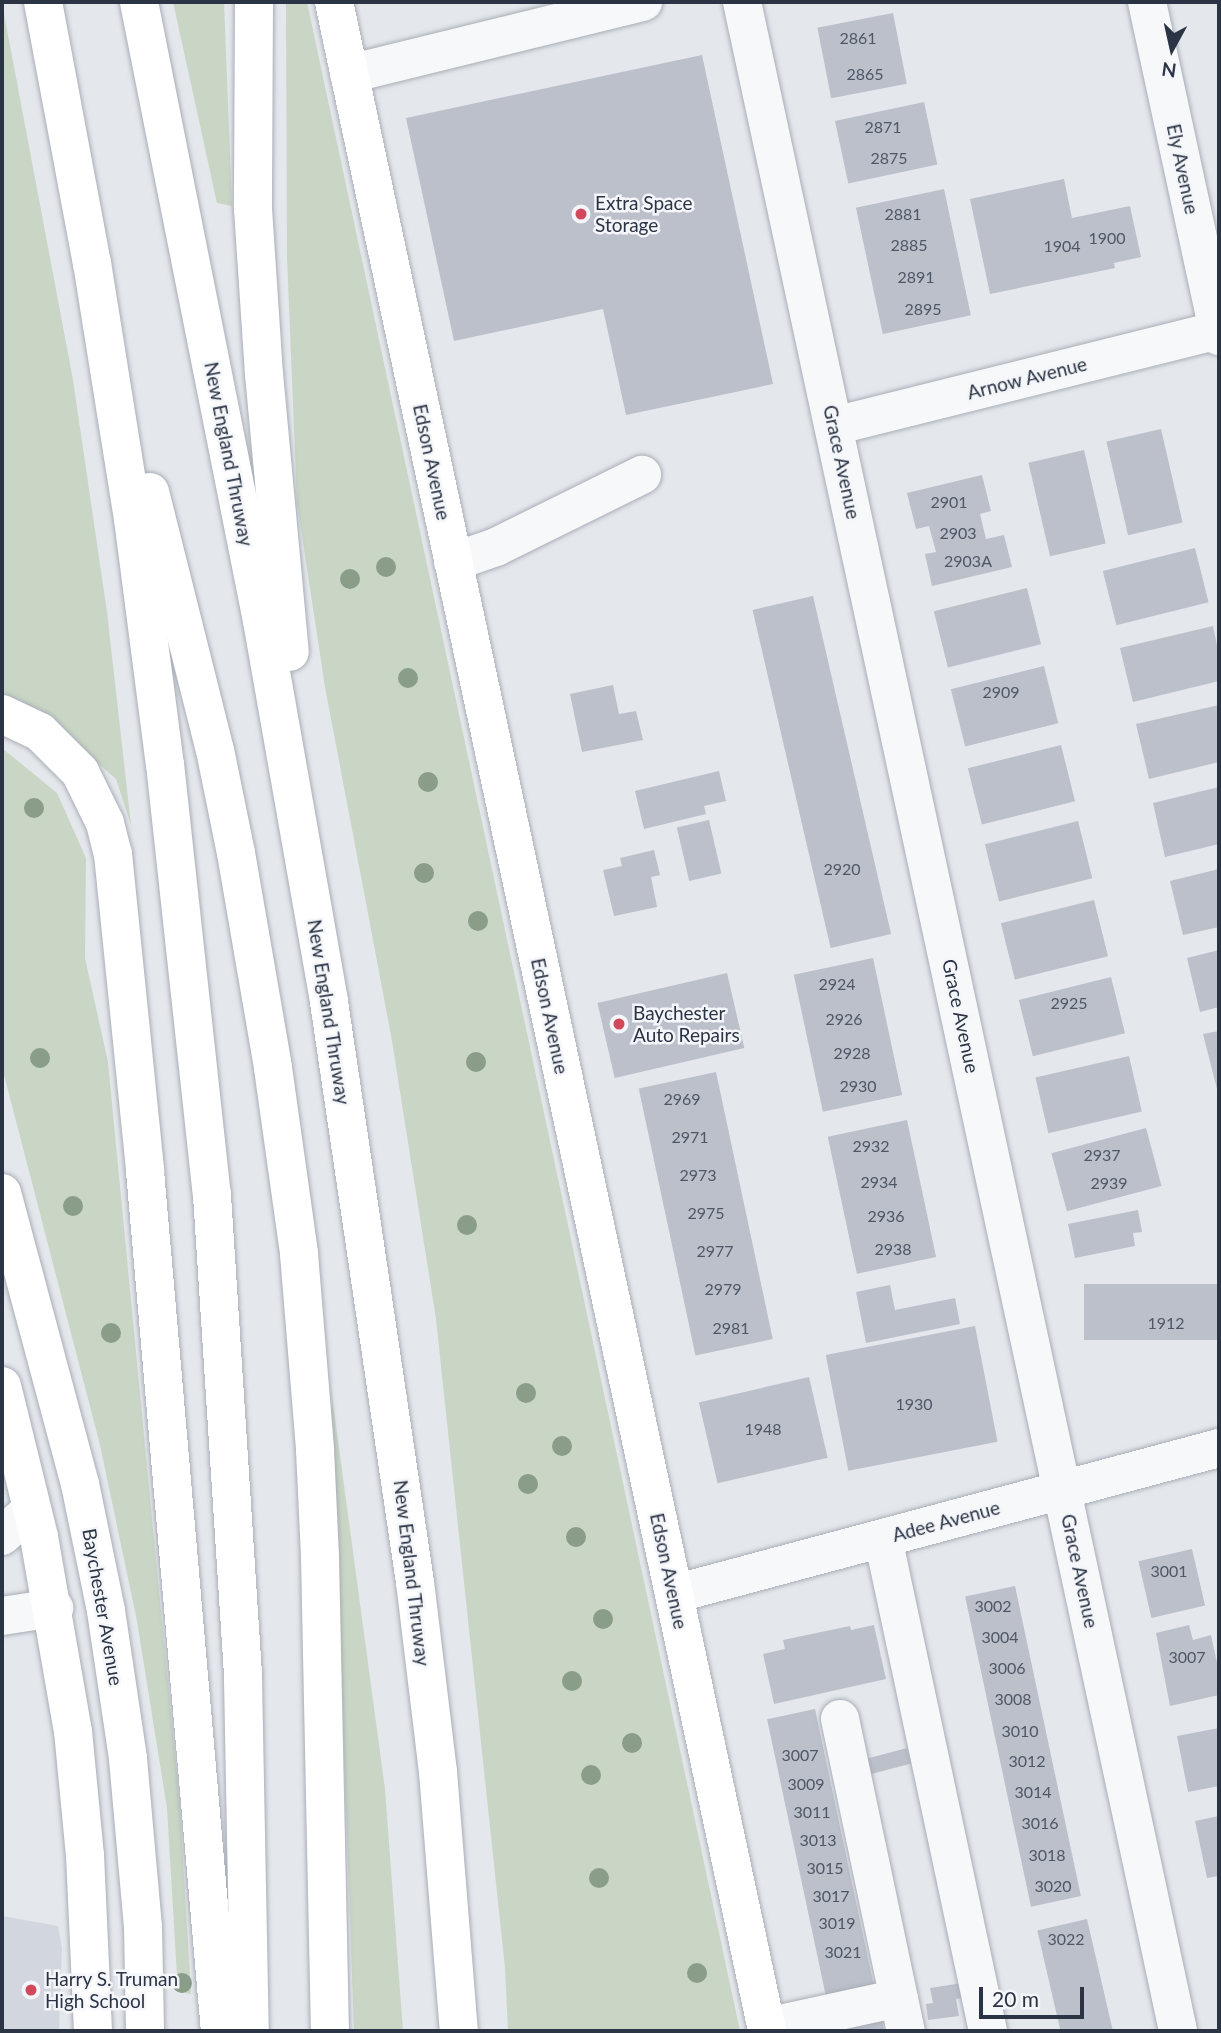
<!DOCTYPE html>
<style>
body{margin:0}
#map{position:relative;width:1221px;height:2033px;overflow:hidden;background:#e4e7ec;font-family:Lato,sans-serif}
div>[style]{position:absolute}
.built>*{inset:0;background:#d2d6de}
.green>*{inset:0;background:#c9d6c5}
.building>*{inset:0;background:#bbc0ca;transform-origin:0 0}
.roads{filter:drop-shadow(0 0 2px #a9aeb7) drop-shadow(0 0 2px #a9aeb7)}
.minor>*{height:38px;margin:-19px;padding:0 19px;transform-origin:19px;border-radius:19px;background:#f7f8fa}
.major>*{height:38px;margin:-19px;padding:0 19px;transform-origin:19px;border-radius:19px;background:#fff}
.highway>*{height:38px;margin:-19px;padding:0 19px;transform-origin:19px;border-radius:19px;background:#fff}
.trees>*{width:20px;height:20px;margin:-10px;border-radius:50%;background:#899d89}
.dots>*{width:19px;height:19px;translate:-50% -50%;box-sizing:border-box;border:4px solid #f4f6f9;border-radius:50%}
span{translate:-50% -50%;white-space:nowrap;text-align:center;line-height:1.15;-webkit-text-stroke:5px #f4f6f9;paint-order:stroke}
.number-label{font-size:16px;color:#4f5766}
.number-label span{-webkit-text-stroke-width:0}
.street-label{font-size:19px;color:#2b3445}
.poi-label{font-size:19px;color:#2b3445}
.left{translate:0 -50%;text-align:left}
.frame{position:absolute;inset:0;border:4px solid #2b3445;pointer-events:none}
.north{position:absolute;left:1137px;top:14px;width:70px;height:70px;-webkit-text-stroke:5px #f4f6f9;paint-order:stroke;rotate:188deg;font-size:19px;font-weight:700;line-height:28px;text-align:center;color:#2b3445}
.north::after{content:'';display:block;margin:auto;width:24px;height:32px;background:#2b3445;clip-path:polygon(50% 0,100% 100%,50% 72%,0 100%)}
.scale{position:absolute;left:979px;top:1987px;width:105px;height:32px;box-sizing:border-box;border:4px solid #2b3445;border-top:0;padding-left:9px;font-size:21px;line-height:24px;white-space:nowrap;color:#2b3445;-webkit-text-stroke:5px #f4f6f9;paint-order:stroke}
</style>
<div id="map">
<div class="built">
<div style="clip-path:polygon(2px 1916px,58px 1926px,62px 1948px,59px 2031px,2px 2031px)"></div>
</div>
<div class="green">
<div style="clip-path:polygon(173px 2px,224px 2px,232px 206px,217px 203px)"></div>
<div style="clip-path:polygon(286px 2px,307px 2px,740px 2031px,508px 2031px,505px 1968px,436px 1319px,391px 1035px,325px 687px,297px 503px,287px 257px)"></div>
<div style="clip-path:polygon(2px 3px,73px 380px,107px 612px,131px 825px,116px 779px,37px 710px,2px 697px)"></div>
<div style="clip-path:polygon(2px 748px,57px 793px,86px 858px,85px 958px,108px 1062px,180px 1808px,191px 1994px,178px 1992px,167px 1808px,137px 1621px,100px 1445px,2px 1067px)"></div>
<div style="clip-path:polygon(331px 1389px,385px 1789px,403px 2031px,354px 2031px)"></div>
</div>
<div class="building">
<div style="left:893px;top:13px;width:72px;height:77px;rotate:79deg"></div>
<div style="clip-path:polygon(702px 55px,773px 384px,626px 415px,603px 309px,454px 341px,406px 118px)"></div>
<div style="left:924px;top:102px;width:64px;height:91px;rotate:78deg"></div>
<div style="clip-path:polygon(1064px 179px,1072px 218px,1130px 206px,1141px 257px,1114px 263px,1115px 268px,990px 294px,970px 199px)"></div>
<div style="left:944px;top:189px;width:129px;height:90px;rotate:78deg"></div>
<div style="left:1161px;top:429px;width:96px;height:56px;rotate:77deg"></div>
<div style="left:1084px;top:450px;width:96px;height:57px;rotate:77deg"></div>
<div style="clip-path:polygon(982px 475px,991px 511px,980px 514px,986px 539px,1004px 535px,1012px 567px,932px 586px,925px 554px,936px 552px,929px 526px,916px 529px,907px 493px)"></div>
<div style="left:1195px;top:548px;width:56px;height:95px;rotate:76deg"></div>
<div style="left:1027px;top:588px;width:58px;height:96px;rotate:76deg"></div>
<div style="left:813px;top:596px;width:347px;height:62px;rotate:77deg"></div>
<div style="clip-path:polygon(1213px 626px,1219px 655px,1219px 681px,1133px 702px,1120px 648px)"></div>
<div style="left:1044px;top:666px;width:59px;height:96px;rotate:76deg"></div>
<div style="clip-path:polygon(613px 685px,619px 714px,636px 711px,643px 740px,582px 752px,570px 694px)"></div>
<div style="clip-path:polygon(1219px 705px,1219px 762px,1149px 779px,1136px 724px)"></div>
<div style="left:1061px;top:745px;width:58px;height:96px;rotate:76deg"></div>
<div style="clip-path:polygon(719px 771px,726px 801px,704px 806px,706px 814px,644px 829px,635px 791px)"></div>
<div style="clip-path:polygon(1219px 787px,1219px 844px,1165px 857px,1153px 803px)"></div>
<div style="left:709px;top:820px;width:55px;height:33px;rotate:77deg"></div>
<div style="left:1078px;top:821px;width:59px;height:96px;rotate:76deg"></div>
<div style="clip-path:polygon(654px 850px,660px 875px,651px 877px,657px 907px,614px 916px,603px 870px,622px 866px,620px 858px)"></div>
<div style="clip-path:polygon(1219px 869px,1219px 927px,1183px 935px,1170px 881px)"></div>
<div style="left:1094px;top:900px;width:58px;height:96px;rotate:76deg"></div>
<div style="clip-path:polygon(1219px 950px,1219px 1007px,1200px 1012px,1187px 958px)"></div>
<div style="left:873px;top:958px;width:140px;height:81px;rotate:78deg"></div>
<div style="left:727px;top:973px;width:77px;height:133px;rotate:77deg"></div>
<div style="left:1111px;top:977px;width:58px;height:95px;rotate:76deg"></div>
<div style="clip-path:polygon(1219px 1031px,1219px 1088px,1217px 1089px,1203px 1034px)"></div>
<div style="left:1129px;top:1056px;width:57px;height:96px;rotate:77deg"></div>
<div style="left:716px;top:1072px;width:273px;height:79px;rotate:78deg"></div>
<div style="left:907px;top:1120px;width:140px;height:81px;rotate:78deg"></div>
<div style="left:1146px;top:1128px;width:60px;height:98px;rotate:75deg"></div>
<div style="clip-path:polygon(1138px 1210px,1142px 1232px,1133px 1233px,1135px 1246px,1075px 1258px,1068px 1224px)"></div>
<div style="left:1219px;top:1284px;width:56px;height:135px;rotate:90deg"></div>
<div style="clip-path:polygon(890px 1285px,895px 1310px,955px 1298px,960px 1324px,866px 1343px,856px 1292px)"></div>
<div style="left:975px;top:1326px;width:118px;height:152px;rotate:79deg"></div>
<div style="left:809px;top:1377px;width:83px;height:113px;rotate:77deg"></div>
<div style="left:1192px;top:1549px;width:58px;height:55px;rotate:77deg"></div>
<div style="left:1015px;top:1586px;width:317px;height:51px;rotate:78deg"></div>
<div style="clip-path:polygon(874px 1625px,886px 1679px,774px 1704px,763px 1654px,785px 1649px,783px 1640px,850px 1626px,851px 1630px)"></div>
<div style="clip-path:polygon(1189px 1625px,1193px 1640px,1211px 1635px,1219px 1672px,1219px 1695px,1170px 1706px,1156px 1633px)"></div>
<div style="left:815px;top:1709px;width:286px;height:49px;rotate:78deg"></div>
<div style="clip-path:polygon(1219px 1728px,1219px 1786px,1188px 1792px,1177px 1736px)"></div>
<div style="left:907px;top:1748px;width:16px;height:41px;rotate:75deg"></div>
<div style="clip-path:polygon(1219px 1816px,1219px 1876px,1207px 1878px,1195px 1821px)"></div>
<div style="left:1087px;top:1919px;width:115px;height:51px;rotate:77deg"></div>
<div style="clip-path:polygon(962px 1983px,964px 1998px,956px 1999px,959px 2016px,928px 2020px,926px 2004px,933px 2003px,930px 1988px)"></div>
<div style="clip-path:polygon(880px 2012px,884px 2031px,833px 2031px)"></div>
</div>
<div class="roads">
<div class="minor">
<div style="left:742px;top:2px;width:2075px;rotate:77.87deg"></div>
<div style="left:1147px;top:2px;width:342px;rotate:77.8deg"></div>
<div style="left:349px;top:74px;width:303px;rotate:-13.8deg"></div>
<div style="left:834px;top:426px;width:397px;rotate:-14deg"></div>
<div style="left:453px;top:562px;width:46px;rotate:-19.2deg"></div>
<div style="left:496px;top:547px;width:163px;rotate:-26.3deg"></div>
<div style="left:2px;top:1536px;width:40px;rotate:-42deg"></div>
<div style="left:883px;top:1538px;width:504px;rotate:77.98deg"></div>
<div style="left:674px;top:1594px;width:564px;rotate:-15deg"></div>
<div style="left:2px;top:1616px;width:53px;rotate:-8.7deg"></div>
<div style="left:840px;top:1719px;width:319px;rotate:78.1deg"></div>
<div style="left:766px;top:2027px;width:136px;rotate:-12.3deg"></div>
</div>
<div class="major">
<div style="left:334px;top:2px;width:2075px;rotate:77.95deg"></div>
<div style="left:2px;top:1193px;width:301px;rotate:75deg"></div>
<div style="left:80px;top:1484px;width:130px;rotate:78.4deg"></div>
<div style="left:106px;top:1611px;width:150px;rotate:81.5deg"></div>
<div style="left:128px;top:1759px;width:168px;rotate:84.9deg"></div>
<div style="left:143px;top:1926px;width:105px;rotate:88.9deg"></div>
<div style="left:2px;top:1386px;width:155px;rotate:76.2deg"></div>
<div style="left:39px;top:1537px;width:197px;rotate:80.1deg"></div>
<div style="left:73px;top:1731px;width:125px;rotate:84.5deg"></div>
<div style="left:85px;top:1855px;width:176px;rotate:87.4deg"></div>
</div>
<div class="highway">
<div style="left:43px;top:2px;width:266px;rotate:79.4deg"></div>
<div style="left:92px;top:263px;width:259px;rotate:80.9deg"></div>
<div style="left:133px;top:519px;width:247px;rotate:82.6deg"></div>
<div style="left:165px;top:764px;width:434px;rotate:83.8deg"></div>
<div style="left:212px;top:1195px;width:485px;rotate:86.3deg"></div>
<div style="left:243px;top:1679px;width:352px;rotate:88.9deg"></div>
<div style="left:139px;top:2px;width:631px;rotate:78.76deg"></div>
<div style="left:262px;top:621px;width:387px;rotate:80deg"></div>
<div style="left:329px;top:1002px;width:586px;rotate:81.57deg"></div>
<div style="left:415px;top:1582px;width:191px;rotate:83.1deg"></div>
<div style="left:438px;top:1772px;width:260px;rotate:85.4deg"></div>
<div style="left:254px;top:2px;width:207px;rotate:90.3deg"></div>
<div style="left:253px;top:209px;width:165px;rotate:86.2deg"></div>
<div style="left:264px;top:374px;width:279px;rotate:84.7deg"></div>
<div style="left:150px;top:492px;width:266px;rotate:75.9deg"></div>
<div style="left:215px;top:750px;width:105px;rotate:78.5deg"></div>
<div style="left:236px;top:853px;width:218px;rotate:80.2deg"></div>
<div style="left:273px;top:1068px;width:188px;rotate:82deg"></div>
<div style="left:299px;top:1254px;width:197px;rotate:85.3deg"></div>
<div style="left:315px;top:1450px;width:107px;rotate:87.3deg"></div>
<div style="left:320px;top:1557px;width:474px;rotate:88.8deg"></div>
<div style="left:2px;top:714px;width:42px;rotate:25.3deg"></div>
<div style="left:40px;top:732px;width:57px;rotate:45deg"></div>
<div style="left:80px;top:772px;width:57px;rotate:63.9deg"></div>
<div style="left:105px;top:823px;width:32px;rotate:76deg"></div>
<div style="left:113px;top:854px;width:319px;rotate:84.2deg"></div>
<div style="left:145px;top:1171px;width:863px;rotate:85.02deg"></div>
</div>
</div>
<div class="trees">
<div style="left:386px;top:567px"></div>
<div style="left:350px;top:579px"></div>
<div style="left:408px;top:678px"></div>
<div style="left:428px;top:782px"></div>
<div style="left:34px;top:808px"></div>
<div style="left:424px;top:873px"></div>
<div style="left:478px;top:921px"></div>
<div style="left:40px;top:1058px"></div>
<div style="left:476px;top:1062px"></div>
<div style="left:73px;top:1206px"></div>
<div style="left:467px;top:1225px"></div>
<div style="left:111px;top:1333px"></div>
<div style="left:526px;top:1393px"></div>
<div style="left:562px;top:1446px"></div>
<div style="left:528px;top:1484px"></div>
<div style="left:576px;top:1537px"></div>
<div style="left:603px;top:1619px"></div>
<div style="left:572px;top:1681px"></div>
<div style="left:632px;top:1743px"></div>
<div style="left:591px;top:1775px"></div>
<div style="left:599px;top:1878px"></div>
<div style="left:697px;top:1973px"></div>
<div style="left:182px;top:1983px"></div>
</div>
<div class="dots">
<div style="left:581px;top:214px;background:#d1495b"></div>
<div style="left:619px;top:1024px;background:#d1495b"></div>
<div style="left:31px;top:1990px;background:#d1495b"></div>
</div>
<div class="number-label">
<span style="left:858px;top:38px">2861</span>
<span style="left:865px;top:74px">2865</span>
<span style="left:883px;top:127px">2871</span>
<span style="left:889px;top:158px">2875</span>
<span style="left:903px;top:214px">2881</span>
<span style="left:1107px;top:238px">1900</span>
<span style="left:909px;top:245px">2885</span>
<span style="left:1062px;top:246px">1904</span>
<span style="left:916px;top:277px">2891</span>
<span style="left:923px;top:309px">2895</span>
<span style="left:949px;top:502px">2901</span>
<span style="left:958px;top:533px">2903</span>
<span style="left:968px;top:561px">2903A</span>
<span style="left:1001px;top:692px">2909</span>
<span style="left:842px;top:869px">2920</span>
<span style="left:837px;top:984px">2924</span>
<span style="left:1069px;top:1003px">2925</span>
<span style="left:844px;top:1019px">2926</span>
<span style="left:852px;top:1053px">2928</span>
<span style="left:858px;top:1086px">2930</span>
<span style="left:682px;top:1099px">2969</span>
<span style="left:690px;top:1137px">2971</span>
<span style="left:871px;top:1146px">2932</span>
<span style="left:1102px;top:1155px">2937</span>
<span style="left:698px;top:1175px">2973</span>
<span style="left:879px;top:1182px">2934</span>
<span style="left:1109px;top:1183px">2939</span>
<span style="left:706px;top:1213px">2975</span>
<span style="left:886px;top:1216px">2936</span>
<span style="left:893px;top:1249px">2938</span>
<span style="left:715px;top:1251px">2977</span>
<span style="left:723px;top:1289px">2979</span>
<span style="left:1166px;top:1323px">1912</span>
<span style="left:731px;top:1328px">2981</span>
<span style="left:914px;top:1404px">1930</span>
<span style="left:763px;top:1429px">1948</span>
<span style="left:1169px;top:1571px">3001</span>
<span style="left:993px;top:1606px">3002</span>
<span style="left:1000px;top:1637px">3004</span>
<span style="left:1187px;top:1657px">3007</span>
<span style="left:1007px;top:1668px">3006</span>
<span style="left:1013px;top:1699px">3008</span>
<span style="left:1020px;top:1731px">3010</span>
<span style="left:800px;top:1755px">3007</span>
<span style="left:1027px;top:1761px">3012</span>
<span style="left:806px;top:1784px">3009</span>
<span style="left:1033px;top:1792px">3014</span>
<span style="left:812px;top:1812px">3011</span>
<span style="left:1040px;top:1823px">3016</span>
<span style="left:818px;top:1840px">3013</span>
<span style="left:1047px;top:1855px">3018</span>
<span style="left:825px;top:1868px">3015</span>
<span style="left:1053px;top:1886px">3020</span>
<span style="left:831px;top:1896px">3017</span>
<span style="left:837px;top:1923px">3019</span>
<span style="left:1066px;top:1939px">3022</span>
<span style="left:843px;top:1952px">3021</span>
</div>
<div class="street-label">
<span style="left:1183px;top:169px;rotate:78deg">Ely Avenue</span>
<span style="left:1027px;top:378px;rotate:-14deg">Arnow Avenue</span>
<span style="left:229px;top:454px;rotate:79deg">New England Thruway</span>
<span style="left:432px;top:462px;rotate:78deg">Edson Avenue</span>
<span style="left:842px;top:462px;rotate:78deg">Grace Avenue</span>
<span style="left:329px;top:1012px;rotate:81deg">New England Thruway</span>
<span style="left:550px;top:1016px;rotate:78deg">Edson Avenue</span>
<span style="left:961px;top:1016px;rotate:78deg">Grace Avenue</span>
<span style="left:946px;top:1521px;rotate:-15deg">Adee Avenue</span>
<span style="left:669px;top:1571px;rotate:78deg">Edson Avenue</span>
<span style="left:1080px;top:1571px;rotate:78deg">Grace Avenue</span>
<span style="left:412px;top:1573px;rotate:83deg">New England Thruway</span>
<span style="left:103px;top:1607px;rotate:80deg">Baychester Avenue</span>
</div>
<div class="poi-label">
<span class="left" style="left:595px;top:214px">Extra Space<br>Storage</span>
<span class="left" style="left:633px;top:1024px">Baychester<br>Auto Repairs</span>
<span class="left" style="left:45px;top:1990px">Harry S. Truman<br>High School</span>
</div>
<div class="frame"></div>
<div class="north">N</div>
<div class="scale">20 m</div>
</div>
